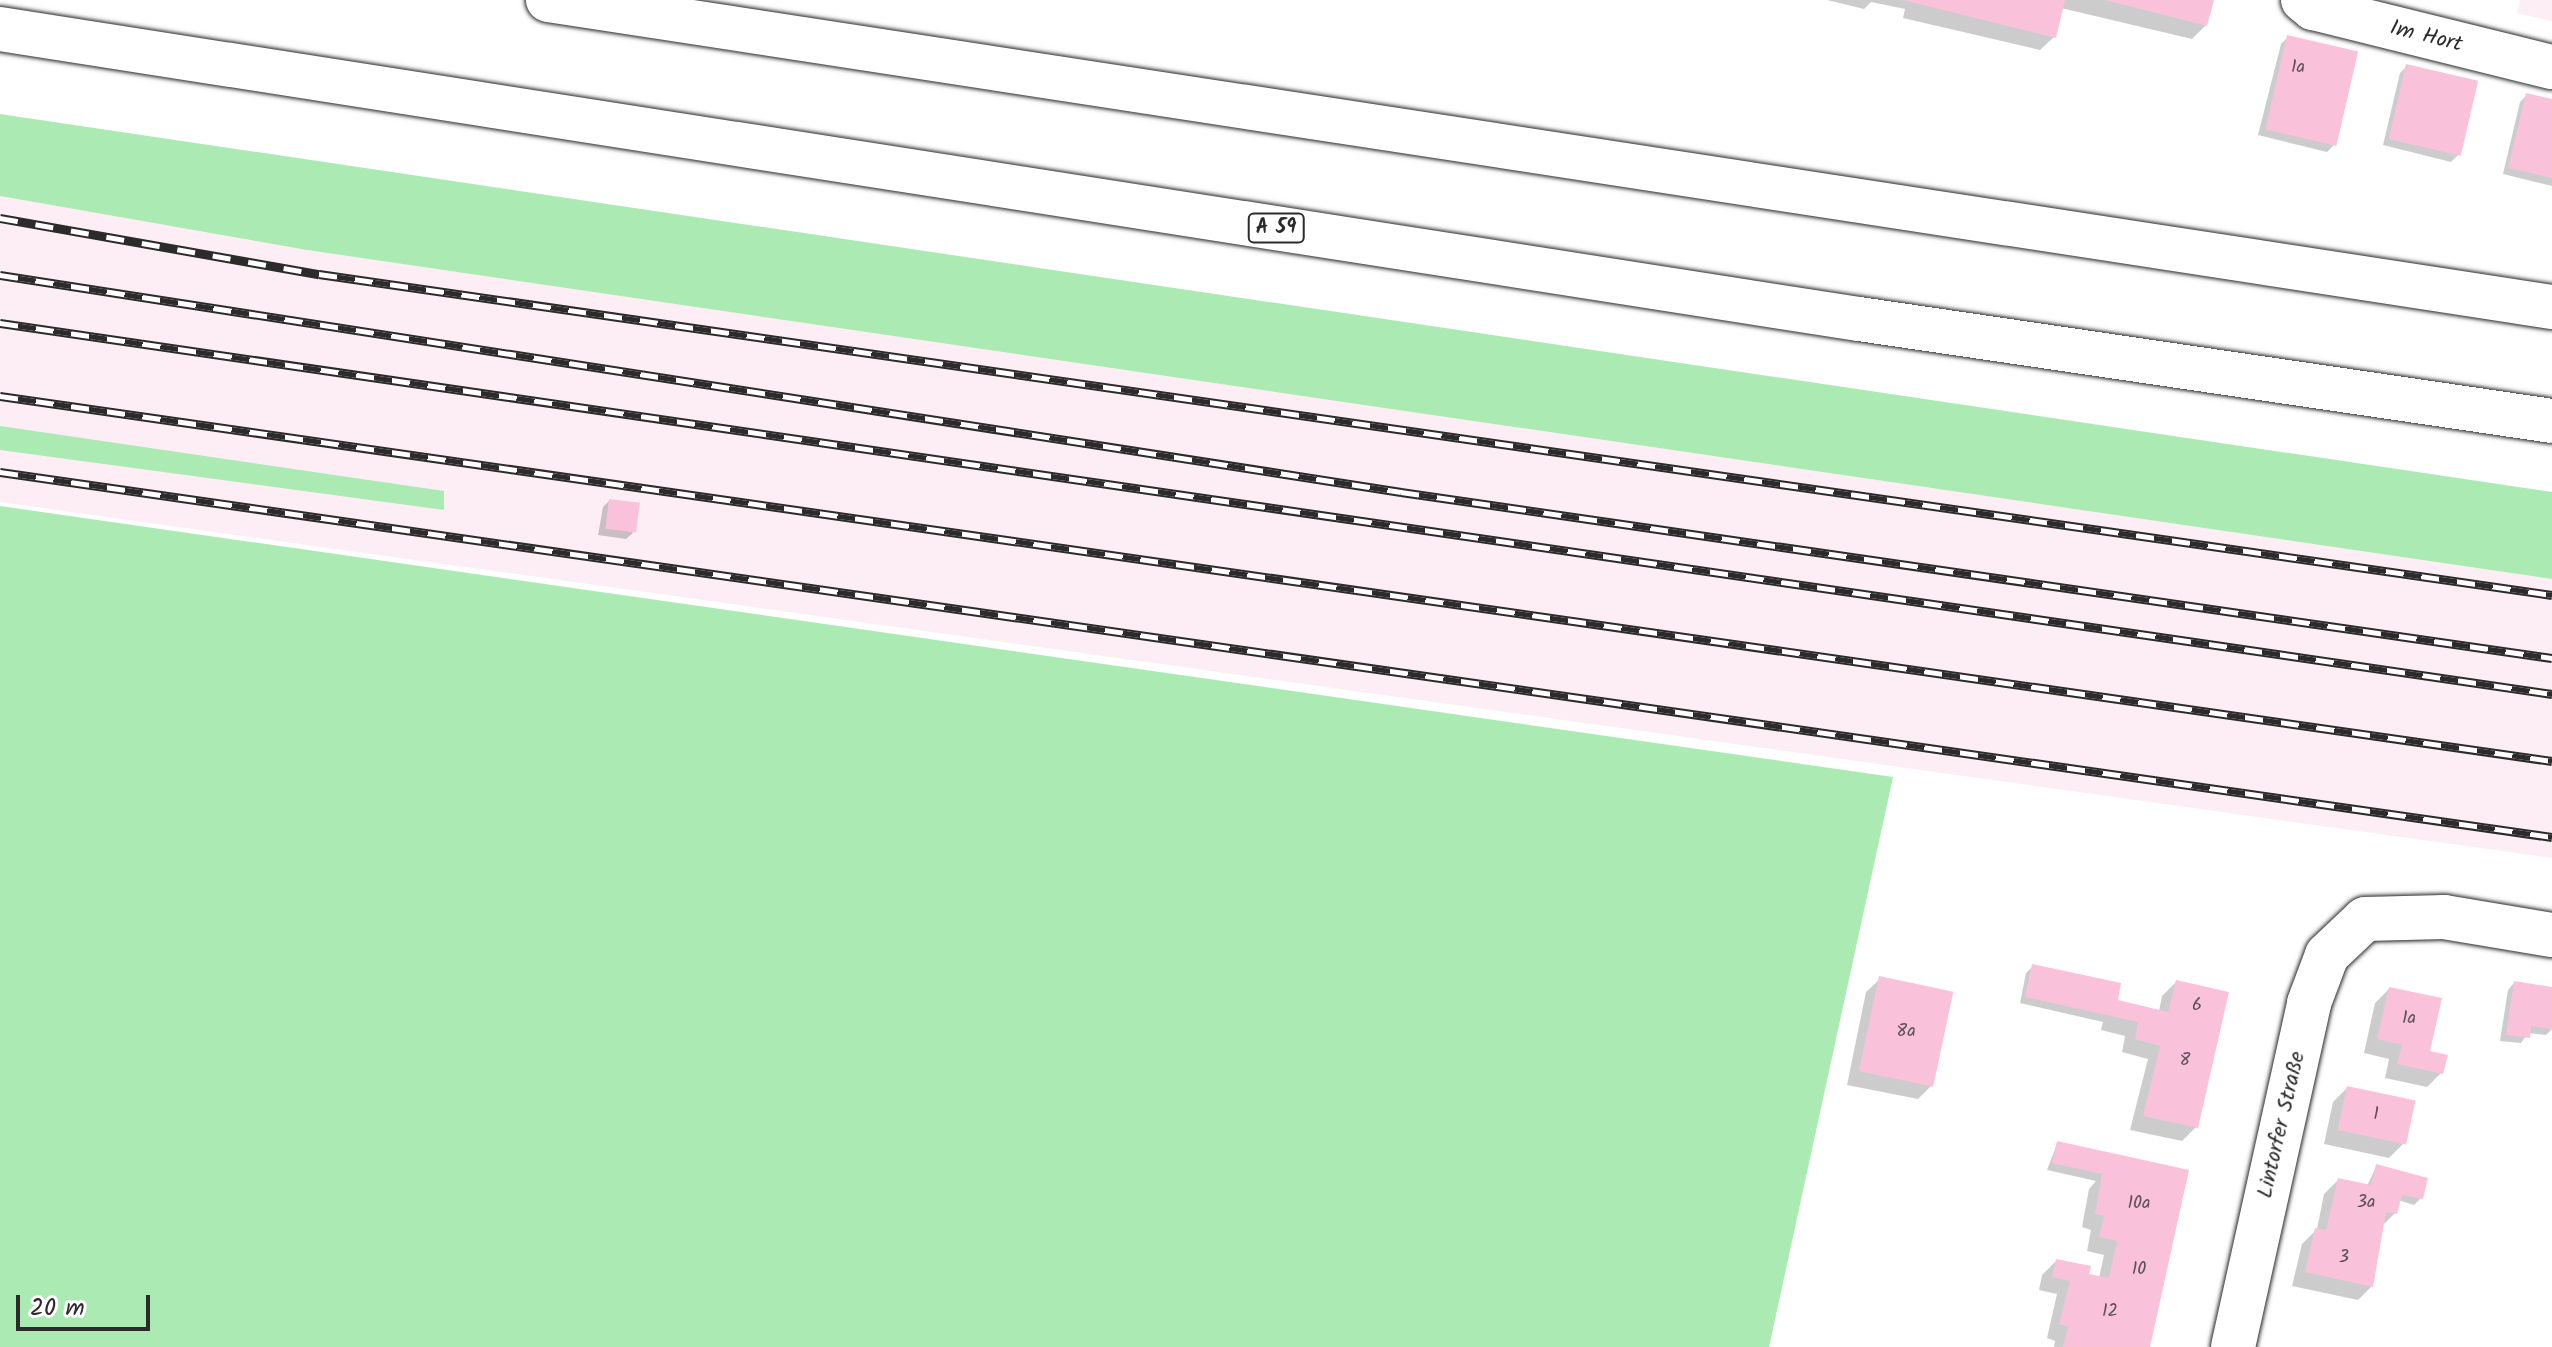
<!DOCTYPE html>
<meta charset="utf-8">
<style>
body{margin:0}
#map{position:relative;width:2552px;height:1347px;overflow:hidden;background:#fff;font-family:Kalam,sans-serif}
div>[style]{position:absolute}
.built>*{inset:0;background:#fdedf4}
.green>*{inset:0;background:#abebb3}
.shadow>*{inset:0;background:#0003}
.building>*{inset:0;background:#f9c2da;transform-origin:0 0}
.roads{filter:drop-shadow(0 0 2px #2b2b2b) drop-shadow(0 0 2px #2b2b2b)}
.minor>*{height:44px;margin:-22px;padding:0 22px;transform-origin:22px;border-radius:22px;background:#fff}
.motorway>*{height:44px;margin:-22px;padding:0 22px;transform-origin:22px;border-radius:22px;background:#fff}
.rail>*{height:9px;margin-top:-4.5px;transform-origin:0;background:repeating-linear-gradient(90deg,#fff 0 18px,#2b2b2b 0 36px);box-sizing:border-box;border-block:2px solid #2b2b2b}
span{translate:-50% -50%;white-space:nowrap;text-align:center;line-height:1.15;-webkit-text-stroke:6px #fff;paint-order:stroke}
.number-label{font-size:18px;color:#5e5157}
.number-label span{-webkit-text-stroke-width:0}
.shield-label span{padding:2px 6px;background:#fff;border:2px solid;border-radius:6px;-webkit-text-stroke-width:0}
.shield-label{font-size:20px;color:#2b2b2b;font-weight:700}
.street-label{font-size:22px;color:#2b2b2b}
.scale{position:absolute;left:16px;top:1295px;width:134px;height:36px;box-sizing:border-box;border:4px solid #2b2b2b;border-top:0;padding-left:10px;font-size:24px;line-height:28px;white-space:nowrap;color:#2b2b2b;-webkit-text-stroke:6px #fff;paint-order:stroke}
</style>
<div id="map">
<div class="built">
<div style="clip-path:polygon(2520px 0,2552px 0,2552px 21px,2517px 13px)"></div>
<div style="clip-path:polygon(0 196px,307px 250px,2552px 579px,2552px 858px,0 502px)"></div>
</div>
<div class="green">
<div style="clip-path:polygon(0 114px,2552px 492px,2552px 579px,307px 250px,0 196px)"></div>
<div style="clip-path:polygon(0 426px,444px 491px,444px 510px,0 450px)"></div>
<div style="clip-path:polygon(0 506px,1893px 777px,1769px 1347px,0 1347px)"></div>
</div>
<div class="shadow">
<div style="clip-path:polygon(1827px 0,2212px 0,2206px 25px,2192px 39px,2061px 8px,2054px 37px,2040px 50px,1903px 18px,1905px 9px,1871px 2px,1864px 9px)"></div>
<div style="clip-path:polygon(2288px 37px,2334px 145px,2327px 152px,2258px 135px,2281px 44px)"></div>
<div style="clip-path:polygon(2407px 66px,2458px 155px,2451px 162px,2383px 145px,2400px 73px)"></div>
<div style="clip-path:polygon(2527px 95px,2552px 101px,2552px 186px,2503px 174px,2520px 102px)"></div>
<div style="clip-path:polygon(609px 501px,633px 533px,626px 539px,598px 535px,603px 507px)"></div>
<div style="clip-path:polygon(2033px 966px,2114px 1008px,2159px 1011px,2162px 996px,2176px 982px,2196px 1127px,2182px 1141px,2130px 1130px,2148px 1059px,2122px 1052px,2125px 1036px,2101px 1030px,2103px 1022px,2020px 1003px,2026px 973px)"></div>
<div style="clip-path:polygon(1880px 979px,1932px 1085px,1918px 1099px,1847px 1085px,1866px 992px)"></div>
<div style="clip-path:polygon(2514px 983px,2552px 989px,2552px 1029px,2546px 1035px,2528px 1033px,2521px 1043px,2500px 1041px,2508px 990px)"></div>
<div style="clip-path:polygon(2389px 989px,2441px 1073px,2427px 1087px,2385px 1078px,2389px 1059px,2364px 1053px,2375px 1003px)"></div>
<div style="clip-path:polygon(2347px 1088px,2403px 1144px,2389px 1158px,2324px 1144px,2333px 1102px)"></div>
<div style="clip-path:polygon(2057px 1144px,2187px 1172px,2147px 1347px,2054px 1347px,2055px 1341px,2047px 1338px,2057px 1294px,2039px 1290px,2042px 1275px,2056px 1261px,2099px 1278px,2104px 1255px,2087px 1251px,2091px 1230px,2082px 1227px,2089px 1189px,2096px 1181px,2047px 1170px)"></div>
<div style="clip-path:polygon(2376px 1167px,2421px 1198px,2414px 1205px,2398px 1200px,2395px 1213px,2381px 1227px,2372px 1286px,2358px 1300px,2292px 1286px,2302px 1244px,2317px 1229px,2324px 1194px,2338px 1180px,2367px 1186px)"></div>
</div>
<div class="building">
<div style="clip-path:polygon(1903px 0,2065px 0,2056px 38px)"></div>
<div style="clip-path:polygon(2105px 0,2214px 0,2207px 26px)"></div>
<div style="left:2287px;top:35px;width:73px;height:97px;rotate:13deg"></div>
<div style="left:2406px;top:64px;width:74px;height:77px;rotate:13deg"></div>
<div style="clip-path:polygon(2526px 93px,2552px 99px,2552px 178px,2508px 168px)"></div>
<div style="left:609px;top:499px;width:31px;height:30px;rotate:7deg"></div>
<div style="clip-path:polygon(2032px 964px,2121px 983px,2118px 1000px,2168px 1012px,2176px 980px,2229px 992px,2198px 1128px,2143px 1116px,2160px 1046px,2135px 1039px,2138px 1022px,2025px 997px)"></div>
<div style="left:1879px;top:976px;width:76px;height:97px;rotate:12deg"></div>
<div style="clip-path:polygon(2514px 981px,2552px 987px,2552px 1029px,2531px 1026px,2530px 1038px,2506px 1035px)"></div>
<div style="clip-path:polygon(2389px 987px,2442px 998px,2430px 1051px,2448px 1055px,2443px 1074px,2397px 1064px,2402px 1045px,2377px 1039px)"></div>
<div style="left:2347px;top:1086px;width:70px;height:45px;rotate:12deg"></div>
<div style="clip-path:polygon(2057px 1141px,2189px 1170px,2150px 1347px,2063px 1347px,2068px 1327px,2059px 1324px,2070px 1281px,2052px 1277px,2056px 1259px,2091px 1266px,2089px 1274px,2109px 1278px,2117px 1241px,2099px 1237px,2104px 1216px,2095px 1214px,2102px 1174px,2052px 1163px)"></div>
<div style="clip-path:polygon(2376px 1164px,2428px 1178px,2423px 1199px,2402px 1195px,2397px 1214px,2386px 1212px,2373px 1287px,2305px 1272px,2315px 1228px,2326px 1230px,2338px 1178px,2371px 1185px)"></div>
</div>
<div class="roads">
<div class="minor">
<div style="left:2303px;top:0;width:13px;rotate:39deg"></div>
<div style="left:2313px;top:8px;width:246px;rotate:13.9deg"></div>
<div style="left:2233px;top:1347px;width:352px;rotate:-77.5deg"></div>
<div style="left:2309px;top:1003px;width:51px;rotate:-69.4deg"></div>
<div style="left:2327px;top:955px;width:52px;rotate:-43.5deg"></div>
<div style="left:2365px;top:919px;width:79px;rotate:-1.5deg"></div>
<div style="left:2444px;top:917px;width:109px;rotate:9.5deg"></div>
</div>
<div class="motorway">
<div style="left:548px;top:0;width:2027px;rotate:8.71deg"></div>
<div style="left:0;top:29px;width:1881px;rotate:8.87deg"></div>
<div style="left:1859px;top:319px;width:700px;rotate:8.37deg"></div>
</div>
</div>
<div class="rail">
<div style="left:0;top:218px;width:324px;rotate:10deg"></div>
<div style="left:319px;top:274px;width:2256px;rotate:8.18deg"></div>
<div style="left:0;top:275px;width:1418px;rotate:8.8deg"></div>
<div style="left:1401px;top:492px;width:1163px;rotate:8.21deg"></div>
<div style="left:0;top:323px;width:2579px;rotate:8.27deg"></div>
<div style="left:0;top:396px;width:2578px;rotate:8.14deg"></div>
<div style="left:0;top:472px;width:2578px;rotate:8.14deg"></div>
</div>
<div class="number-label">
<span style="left:2298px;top:68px">1a</span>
<span style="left:2197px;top:1006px">6</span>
<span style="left:2409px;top:1019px">1a</span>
<span style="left:1906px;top:1032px">8a</span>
<span style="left:2185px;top:1061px">8</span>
<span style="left:2376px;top:1115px">1</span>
<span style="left:2366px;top:1203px">3a</span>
<span style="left:2139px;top:1204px">10a</span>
<span style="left:2344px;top:1258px">3</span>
<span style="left:2139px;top:1270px">10</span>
<span style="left:2110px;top:1312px">12</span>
</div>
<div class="shield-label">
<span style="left:1276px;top:228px">A 59</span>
</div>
<div class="street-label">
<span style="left:2426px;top:37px;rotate:14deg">Im Hort</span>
<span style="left:2282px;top:1125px;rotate:-77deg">Lintorfer Straße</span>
</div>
<div class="scale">20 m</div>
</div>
